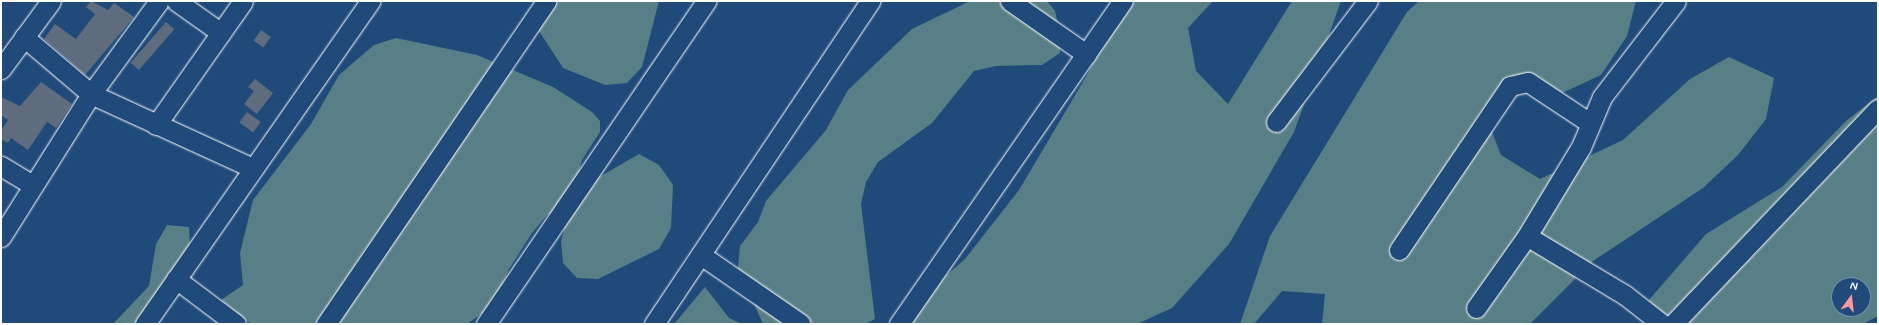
<!DOCTYPE html>
<style>
body{margin:0}
#map{position:relative;width:1879px;height:325px;overflow:hidden;background:#1f4a7a;font-family:Mynerve,sans-serif}
div>[style]{position:absolute}
.green>*{inset:0;background:#587f85}
.building>*{inset:0;background:#5e6c7e;transform-origin:0 0}
.roads{filter:drop-shadow(0 0 1px #fff) drop-shadow(0 0 1px #fff)}
.minor>*{height:19px;margin:-9.5px;padding:0 9.5px;transform-origin:9.5px;border-radius:9.5px;background:#1f4a7a}
span{translate:-50% -50%;white-space:nowrap;text-align:center;line-height:1.15;-webkit-text-stroke:3.5px #1f4a7a;paint-order:stroke}
.frame{position:absolute;inset:0;border:2px solid #fff;pointer-events:none}
.north{position:absolute;left:1831px;top:277px;width:40px;height:40px;box-sizing:border-box;background:#1f4a7a;border:1px solid #7992af;border-radius:50%;rotate:15deg;font-size:11px;font-weight:700;line-height:16px;text-align:center;color:#fff}
.north::after{content:'';display:block;margin:auto;width:14px;height:18px;background:#ff9aa2;clip-path:polygon(50% 0,100% 100%,50% 72%,0 100%)}
</style>
<div id="map">
<div class="green">
<div style="clip-path:polygon(547px 1px,659px 1px,642px 67px,627px 83px,605px 85px,563px 68px,539px 31px,538px 10px)"></div>
<div style="clip-path:polygon(970px 1px,1047px 1px,1055px 11px,1060px 32px,1060px 53px,1042px 65px,996px 66px,974px 71px,932px 123px,878px 162px,866px 182px,861px 204px,875px 319px,865px 324px,763px 324px,738px 268px,740px 246px,758px 222px,766px 201px,826px 130px,848px 90px,912px 29px)"></div>
<div style="clip-path:polygon(1123px 1px,1213px 1px,1188px 28px,1196px 71px,1228px 104px,1292px 1px,1341px 1px,1294px 132px,1229px 244px,1172px 308px,1137px 324px,909px 324px,933px 287px,965px 259px,1019px 190px,1087px 75px)"></div>
<div style="clip-path:polygon(1419px 1px,1636px 1px,1627px 36px,1601px 75px,1562px 93px,1521px 88px,1485px 114px,1501px 155px,1540px 179px,1623px 140px,1690px 79px,1729px 57px,1774px 78px,1766px 119px,1738px 155px,1703px 188px,1593px 261px,1530px 324px,1322px 324px,1325px 294px,1282px 291px,1254px 324px,1240px 324px,1270px 236px,1407px 12px)"></div>
<div style="clip-path:polygon(396px 38px,477px 55px,553px 87px,592px 112px,600px 121px,600px 132px,582px 160px,576px 183px,557px 210px,547px 215px,532px 233px,509px 269px,495px 304px,467px 324px,251px 324px,221px 300px,243px 285px,240px 253px,253px 200px,311px 124px,339px 75px,374px 45px)"></div>
<div style="clip-path:polygon(evenodd,1878px 96px,1878px 316px,1863px 324px,1657px 324px,1649px 300px,1706px 234px,1782px 187px,1846px 121px,1878px 96px,1839px 285px,1863px 285px,1863px 309px,1839px 309px,1839px 285px)"></div>
<div style="clip-path:polygon(639px 154px,659px 165px,673px 185px,671px 228px,659px 249px,598px 279px,577px 278px,563px 263px,561px 241px,567px 220px,589px 183px)"></div>
<div style="clip-path:polygon(167px 225px,189px 227px,190px 249px,139px 324px,113px 324px,149px 286px,156px 244px)"></div>
<div style="clip-path:polygon(705px 287px,729px 318px,742px 324px,674px 324px)"></div>
</div>
<div class="building">
<div style="clip-path:polygon(91px 1px,108px 10px,114px 3px,134px 17px,85px 75px,44px 39px,55px 24px,76px 39px,95px 14px,86px 7px)"></div>
<div style="left:166px;top:22px;width:11px;height:54px;rotate:41deg"></div>
<div style="left:261px;top:30px;width:12px;height:13px;rotate:35deg"></div>
<div style="clip-path:polygon(255px 79px,273px 93px,257px 114px,244px 104px,254px 91px,248px 87px)"></div>
<div style="clip-path:polygon(41px 82px,72px 104px,56px 128px,47px 122px,28px 150px,11px 138px,8px 143px,1px 139px,1px 131px,8px 120px,1px 115px,1px 97px,20px 106px)"></div>
<div style="left:247px;top:112px;width:17px;height:13px;rotate:36deg"></div>
</div>
<div class="roads">
<div class="minor">
<div style="left:176px;top:1px;width:55px;rotate:35.4deg"></div>
<div style="left:1010px;top:1px;width:93px;rotate:34.9deg"></div>
<div style="left:24px;top:37px;width:88px;rotate:40.4deg"></div>
<div style="left:91px;top:94px;width:178px;rotate:24.6deg"></div>
<div style="left:1px;top:69px;width:84px;rotate:-53.7deg"></div>
<div style="left:1276px;top:122px;width:152px;rotate:-52.8deg"></div>
<div style="left:156px;top:125px;width:151px;rotate:-54.9deg"></div>
<div style="left:1px;top:166px;width:37px;rotate:31deg"></div>
<div style="left:1px;top:237px;width:169px;rotate:-57.8deg"></div>
<div style="left:91px;top:94px;width:115px;rotate:-53.8deg"></div>
<div style="left:1399px;top:250px;width:198px;rotate:-55.9deg"></div>
<div style="left:1510px;top:86px;width:18px;rotate:-13deg"></div>
<div style="left:1528px;top:82px;width:74px;rotate:33.5deg"></div>
<div style="left:701px;top:255px;width:121px;rotate:34.6deg"></div>
<div style="left:176px;top:279px;width:75px;rotate:36.9deg"></div>
<div style="left:1476px;top:308px;width:88px;rotate:-54.7deg"></div>
<div style="left:145px;top:324px;width:394px;rotate:-55.1deg"></div>
<div style="left:326px;top:324px;width:391px;rotate:-55.7deg"></div>
<div style="left:486px;top:324px;width:391px;rotate:-55.7deg"></div>
<div style="left:654px;top:324px;width:389px;rotate:-56.2deg"></div>
<div style="left:899px;top:324px;width:393px;rotate:-55.3deg"></div>
<div style="left:1662px;top:324px;width:47px;rotate:-141.9deg"></div>
<div style="left:1625px;top:295px;width:114px;rotate:-149deg"></div>
<div style="left:1527px;top:236px;width:104px;rotate:-58.8deg"></div>
<div style="left:1581px;top:147px;width:54px;rotate:-67.2deg"></div>
<div style="left:1602px;top:97px;width:121px;rotate:-52.4deg"></div>
<div style="left:1673px;top:324px;width:297px;rotate:-46.4deg"></div>
</div>
</div>
<div class="frame"></div>
<div class="north">N</div>
</div>
